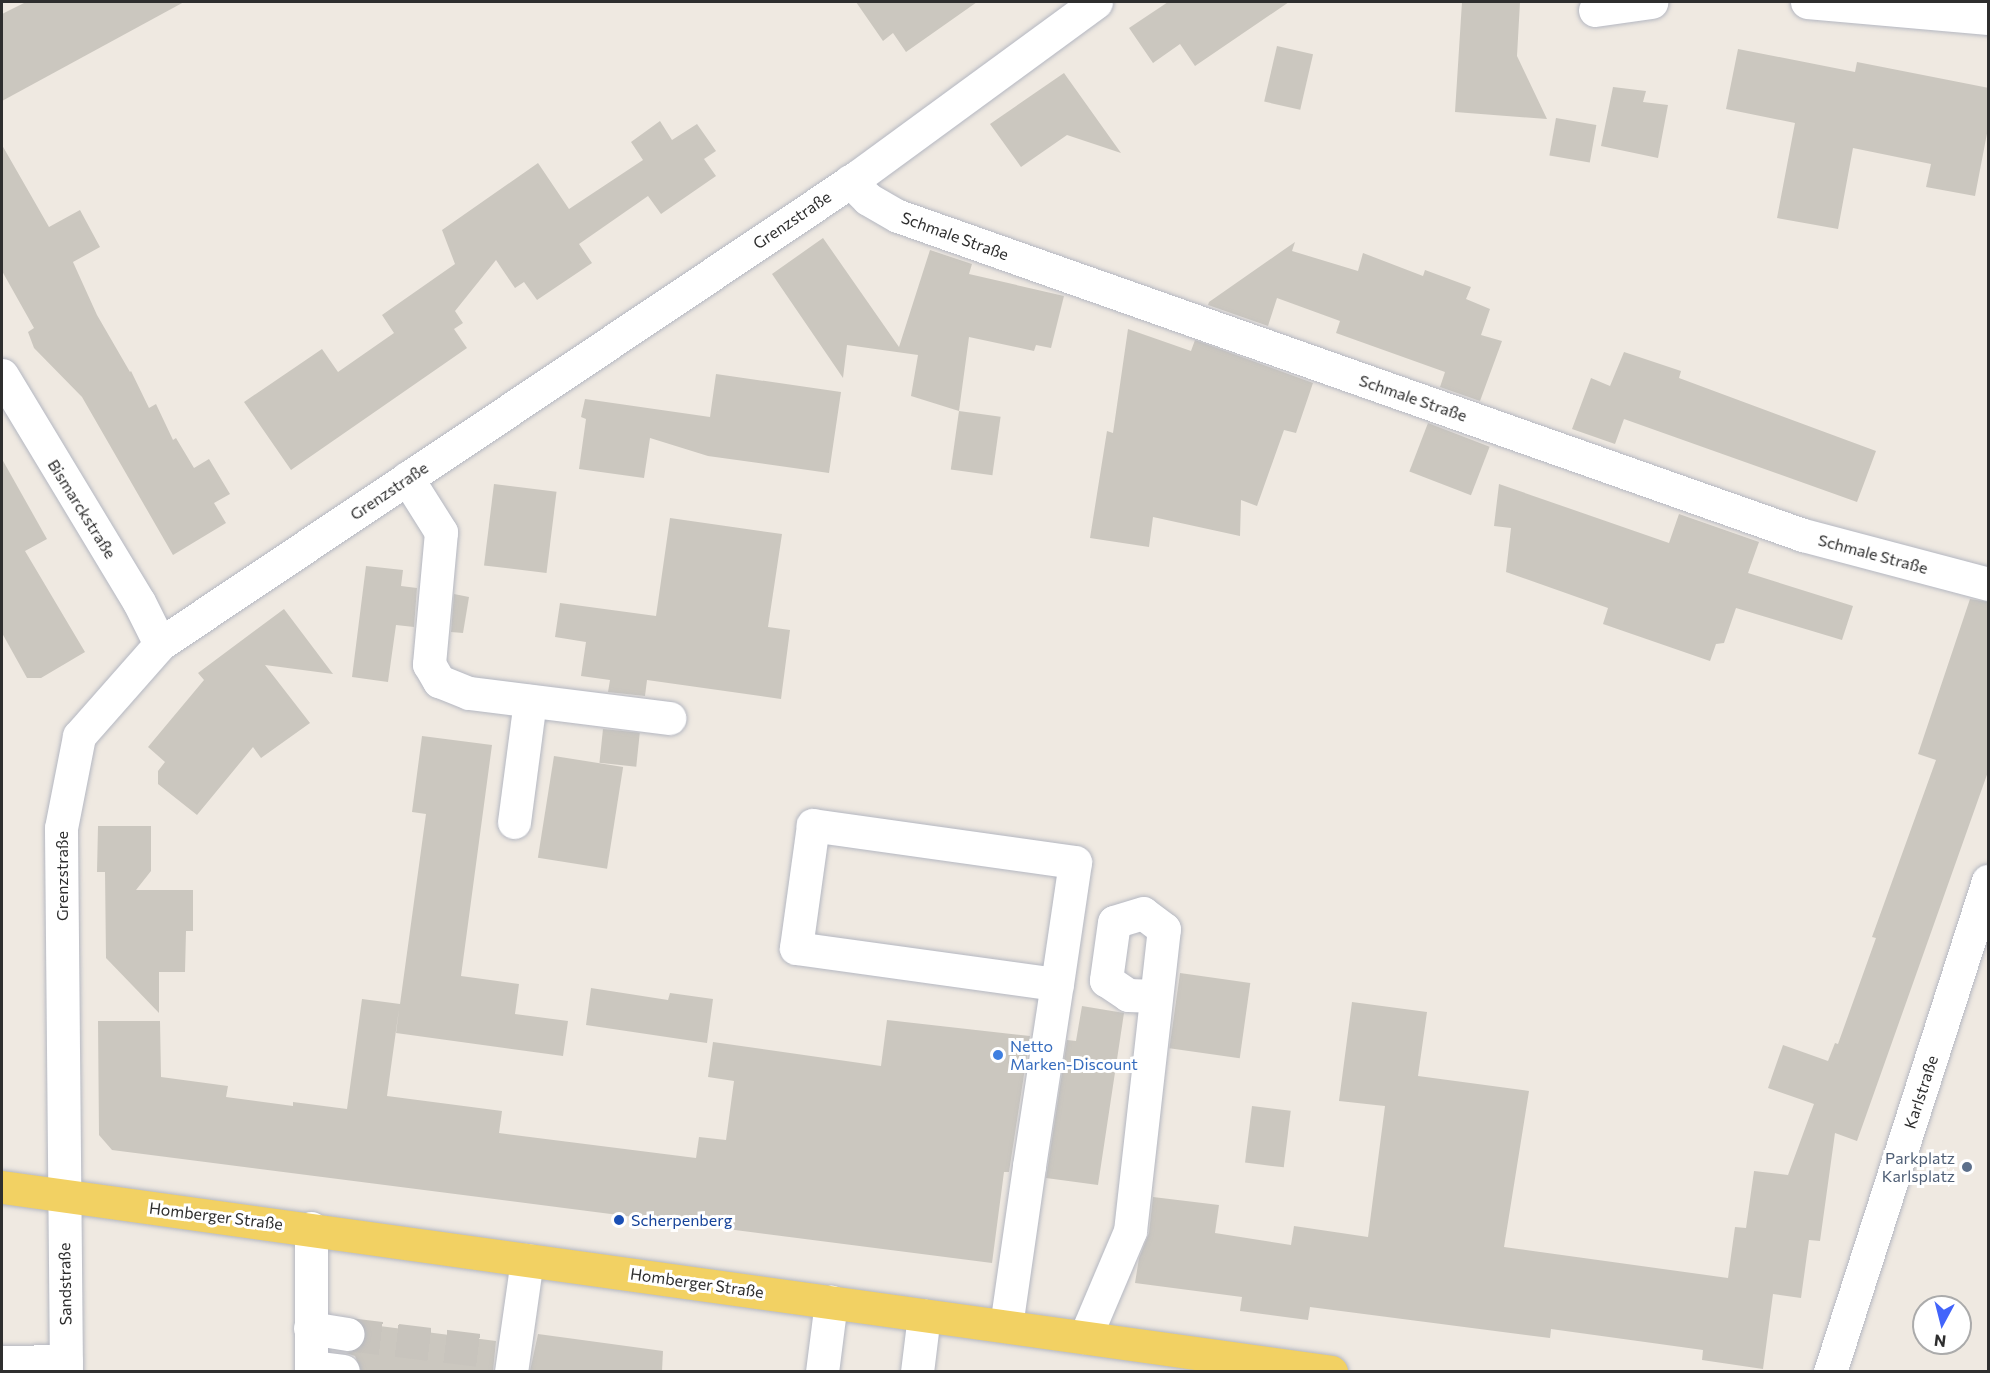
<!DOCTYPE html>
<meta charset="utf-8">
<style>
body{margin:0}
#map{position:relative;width:1990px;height:1373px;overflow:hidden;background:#efe9e1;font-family:Commissioner,sans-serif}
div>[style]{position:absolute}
.building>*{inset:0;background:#cbc7bf;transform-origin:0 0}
.minor-tunnel>*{height:33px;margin-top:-16.5px;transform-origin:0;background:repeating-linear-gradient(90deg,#c8c4bd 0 33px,transparent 0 49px)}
.roads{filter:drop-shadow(0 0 2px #b4b7c1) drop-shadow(0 0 2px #b4b7c1)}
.minor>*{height:33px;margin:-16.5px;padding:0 16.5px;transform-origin:16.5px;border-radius:16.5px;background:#fff}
.major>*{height:33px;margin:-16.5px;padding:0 16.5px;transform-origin:16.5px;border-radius:16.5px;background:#f2d163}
.dots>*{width:16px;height:16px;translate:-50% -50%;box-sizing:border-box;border:3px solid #fff;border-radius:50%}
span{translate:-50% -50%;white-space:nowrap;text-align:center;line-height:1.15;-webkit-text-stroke:6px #fff;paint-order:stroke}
.street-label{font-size:16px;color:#2e2e2e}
.shop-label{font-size:16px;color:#366cbe}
.left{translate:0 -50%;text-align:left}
.service-label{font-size:16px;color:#4e5e75}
.right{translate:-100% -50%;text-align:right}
.transit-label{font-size:16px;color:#164399}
.frame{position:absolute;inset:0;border:3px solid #2e2e2e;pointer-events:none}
.north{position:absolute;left:1912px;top:1295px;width:60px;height:60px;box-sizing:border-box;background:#fff;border:2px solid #ababab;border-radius:50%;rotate:187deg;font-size:16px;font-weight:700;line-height:24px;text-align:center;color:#2e2e2e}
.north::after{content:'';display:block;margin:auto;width:21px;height:27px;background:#4264fb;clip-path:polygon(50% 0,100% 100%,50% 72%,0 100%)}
</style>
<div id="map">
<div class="building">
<div style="clip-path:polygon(26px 2px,184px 2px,2px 101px,2px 14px)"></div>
<div style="clip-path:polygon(856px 2px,977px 2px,906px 52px,893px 33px,883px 41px)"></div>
<div style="clip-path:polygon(1168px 2px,1289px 2px,1195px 66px,1180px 44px,1153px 63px,1129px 28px)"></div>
<div style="clip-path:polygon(1462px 2px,1520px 2px,1517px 56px,1547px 119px,1455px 112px)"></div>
<div style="left:1277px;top:46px;width:37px;height:57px;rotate:13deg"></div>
<div style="clip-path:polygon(1738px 49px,1855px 72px,1857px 62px,1989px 88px,1989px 123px,1975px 196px,1926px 187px,1931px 164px,1853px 148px,1838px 229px,1777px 218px,1795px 123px,1726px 109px)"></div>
<div style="clip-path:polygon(1064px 73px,1121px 153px,1067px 135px,1021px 167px,990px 124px)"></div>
<div style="clip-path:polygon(1613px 87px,1646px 91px,1643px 102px,1668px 105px,1658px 158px,1601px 146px)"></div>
<div style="left:1556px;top:118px;width:41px;height:38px;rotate:10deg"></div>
<div style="clip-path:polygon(660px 121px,672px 140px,697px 124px,716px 151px,704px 159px,716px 176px,661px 214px,648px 196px,579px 244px,592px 263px,537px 300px,524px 282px,515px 288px,496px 260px,455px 311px,463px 323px,454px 329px,467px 348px,291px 470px,244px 402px,322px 349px,338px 372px,394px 333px,382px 315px,455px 264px,442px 230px,538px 163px,569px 209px,643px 160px,631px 142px)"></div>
<div style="clip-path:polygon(2px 145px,49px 227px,80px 210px,100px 247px,73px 262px,97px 315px,130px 372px,131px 371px,149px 408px,156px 404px,173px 440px,176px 438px,194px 468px,209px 459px,230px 494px,214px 503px,226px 523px,173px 555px,82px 397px,34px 348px,28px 332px,34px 328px,2px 271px)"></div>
<div style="clip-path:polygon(823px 238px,899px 347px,930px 250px,972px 264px,969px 274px,1064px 296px,1051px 348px,1036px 345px,1034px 351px,969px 337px,959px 411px,911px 396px,918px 355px,847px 345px,843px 378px,772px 274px)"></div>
<div style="clip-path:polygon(1295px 242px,1292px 251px,1358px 271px,1363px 253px,1423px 276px,1425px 270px,1471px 287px,1466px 299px,1490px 309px,1481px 335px,1502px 341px,1480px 401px,1440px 387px,1445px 372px,1336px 333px,1340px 321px,1277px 298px,1268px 326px,1208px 305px,1209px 302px)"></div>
<div style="clip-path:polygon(1128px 329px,1191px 351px,1195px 340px,1313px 383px,1296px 433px,1284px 430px,1257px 506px,1241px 500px,1240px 536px,1153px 517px,1149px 547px,1090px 538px,1107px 431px,1113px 433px)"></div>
<div style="clip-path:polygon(1624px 352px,1681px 371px,1679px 378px,1876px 451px,1857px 502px,1624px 419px,1615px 444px,1572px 429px,1591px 378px,1610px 386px)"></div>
<div style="clip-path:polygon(716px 374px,841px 392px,829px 473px,708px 456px,650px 438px,644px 478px,579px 469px,586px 419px,581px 417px,585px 399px,710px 417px)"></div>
<div style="left:959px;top:411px;width:42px;height:59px;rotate:8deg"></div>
<div style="left:1428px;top:423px;width:66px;height:52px;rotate:21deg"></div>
<div style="clip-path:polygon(2px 459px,47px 539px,25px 551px,85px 652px,41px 678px,27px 678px,2px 633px)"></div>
<div style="left:494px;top:484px;width:63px;height:82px;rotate:7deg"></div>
<div style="clip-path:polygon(1499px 484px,1669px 543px,1679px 514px,1759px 542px,1748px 573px,1853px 606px,1842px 640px,1736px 608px,1724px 643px,1716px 644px,1710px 661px,1603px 624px,1608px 608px,1506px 572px,1511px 528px,1494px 526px)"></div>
<div style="clip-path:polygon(670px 518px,782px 534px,768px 627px,790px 630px,781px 699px,647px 680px,645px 696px,608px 692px,610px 680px,581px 676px,586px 642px,555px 637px,560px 603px,656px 616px)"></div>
<div style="clip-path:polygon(366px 566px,403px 570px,401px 586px,417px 588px,414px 627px,396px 625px,388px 682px,352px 677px)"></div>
<div style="clip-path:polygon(454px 594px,469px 597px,463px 633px,451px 632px)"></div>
<div style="clip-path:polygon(1970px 599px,1989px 602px,1989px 769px,1857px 1141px,1835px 1133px,1820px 1241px,1809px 1240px,1801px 1298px,1773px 1294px,1763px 1369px,1702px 1360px,1703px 1350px,1551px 1329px,1550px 1338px,1310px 1307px,1308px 1320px,1240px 1311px,1242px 1297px,1135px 1283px,1139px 1258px,1149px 1233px,1153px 1197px,1219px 1205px,1215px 1233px,1291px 1245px,1294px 1226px,1368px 1237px,1385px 1106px,1339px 1101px,1352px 1002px,1427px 1012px,1418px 1076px,1529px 1091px,1504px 1247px,1728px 1278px,1735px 1227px,1746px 1228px,1754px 1171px,1788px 1175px,1814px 1104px,1768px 1088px,1783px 1045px,1828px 1061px,1835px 1043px,1838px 1044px,1876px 938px,1872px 937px,1936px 760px,1918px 754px)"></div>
<div style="clip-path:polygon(284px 609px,333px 674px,265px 665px,310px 723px,261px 758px,253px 747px,197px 815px,158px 784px,158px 771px,165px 762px,148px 747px,204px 680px,198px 673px)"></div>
<div style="left:603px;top:729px;width:37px;height:34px;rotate:6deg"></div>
<div style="clip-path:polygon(422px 736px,492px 745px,461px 976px,519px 984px,515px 1014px,568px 1021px,563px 1056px,396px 1033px,399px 1009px,387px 1096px,502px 1111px,499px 1133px,696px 1158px,699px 1137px,726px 1140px,734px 1081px,708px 1077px,713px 1042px,881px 1066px,887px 1020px,1030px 1036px,1009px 1172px,1004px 1172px,992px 1263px,112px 1150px,99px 1135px,98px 1021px,160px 1021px,161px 1077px,228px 1086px,226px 1097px,293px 1106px,293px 1102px,347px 1109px,362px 999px,400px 1004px,426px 814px,412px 812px)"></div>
<div style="left:554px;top:756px;width:70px;height:103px;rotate:9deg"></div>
<div style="clip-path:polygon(98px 826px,151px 826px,151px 871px,136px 890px,193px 890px,193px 931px,186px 931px,185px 972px,159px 972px,159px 1013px,106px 958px,105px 872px,97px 872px)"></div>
<div style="left:1180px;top:973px;width:71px;height:76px;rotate:8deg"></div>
<div style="clip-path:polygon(591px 988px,668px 1000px,670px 993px,713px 999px,707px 1043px,586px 1025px)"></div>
<div style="clip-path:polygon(1082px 1006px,1124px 1013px,1098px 1185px,1046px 1178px,1067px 1040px,1076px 1041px)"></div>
<div style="left:1252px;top:1106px;width:39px;height:57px;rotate:7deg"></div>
<div style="clip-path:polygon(364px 1324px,496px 1341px,493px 1371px,361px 1371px,355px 1356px,346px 1353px,355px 1351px,363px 1345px,367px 1336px)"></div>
<div style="clip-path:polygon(538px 1334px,663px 1351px,662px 1371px,530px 1371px)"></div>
</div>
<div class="minor-tunnel">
<div style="left:348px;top:1334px;width:142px;rotate:6.9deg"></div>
</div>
<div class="roads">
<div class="minor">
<div style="left:1807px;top:2px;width:182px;rotate:5.1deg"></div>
<div style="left:1595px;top:10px;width:57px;rotate:-8.1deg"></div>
<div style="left:850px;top:181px;width:25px;rotate:45deg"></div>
<div style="left:868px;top:199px;width:34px;rotate:30deg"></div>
<div style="left:898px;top:216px;width:960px;rotate:19.42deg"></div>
<div style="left:1803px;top:535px;width:191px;rotate:14.8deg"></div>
<div style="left:2px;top:375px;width:265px;rotate:58.9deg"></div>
<div style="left:139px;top:602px;width:47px;rotate:63.4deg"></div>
<div style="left:407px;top:478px;width:64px;rotate:57.8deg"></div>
<div style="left:441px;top:532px;width:133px;rotate:95.2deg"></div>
<div style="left:429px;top:664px;width:20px;rotate:60deg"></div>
<div style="left:439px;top:681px;width:32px;rotate:22deg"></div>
<div style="left:469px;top:693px;width:202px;rotate:7.1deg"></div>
<div style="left:514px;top:822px;width:122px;rotate:-82.5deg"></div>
<div style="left:1006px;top:1326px;width:162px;rotate:-81.8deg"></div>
<div style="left:1029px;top:1166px;width:184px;rotate:-81.3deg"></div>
<div style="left:1057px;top:984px;width:123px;rotate:-81.6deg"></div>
<div style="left:1075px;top:862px;width:265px;rotate:-172deg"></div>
<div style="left:813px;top:825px;width:124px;rotate:97.9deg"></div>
<div style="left:796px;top:948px;width:263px;rotate:7.9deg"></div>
<div style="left:310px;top:1328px;width:38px;rotate:9deg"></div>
<div style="left:1085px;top:1337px;width:115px;rotate:-67deg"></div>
<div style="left:1130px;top:1231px;width:304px;rotate:-83.6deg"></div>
<div style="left:1164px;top:929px;width:26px;rotate:-143deg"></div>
<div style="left:1143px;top:913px;width:30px;rotate:163deg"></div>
<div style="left:1114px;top:922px;width:59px;rotate:97.9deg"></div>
<div style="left:1106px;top:980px;width:27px;rotate:34deg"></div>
<div style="left:1128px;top:995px;width:28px;rotate:2deg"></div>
<div style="left:2px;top:1362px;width:64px;rotate:-0.9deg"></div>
<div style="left:311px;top:1367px;width:32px;rotate:7deg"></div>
<div style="left:66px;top:1372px;width:544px;rotate:-90.53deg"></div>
<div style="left:61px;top:828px;width:94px;rotate:-78.9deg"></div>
<div style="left:79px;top:736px;width:123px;rotate:-48.6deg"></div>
<div style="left:160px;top:644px;width:839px;rotate:-33.82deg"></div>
<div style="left:857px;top:177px;width:296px;rotate:-36.2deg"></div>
<div style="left:311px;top:1372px;width:144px;rotate:-90deg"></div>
<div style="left:511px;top:1372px;width:113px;rotate:-81.9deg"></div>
<div style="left:822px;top:1372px;width:71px;rotate:-82.7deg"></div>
<div style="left:917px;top:1372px;width:57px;rotate:-83deg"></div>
<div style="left:1830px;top:1372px;width:516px;rotate:-72.16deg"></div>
</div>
<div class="major">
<div style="left:2px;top:1187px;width:1342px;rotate:7.92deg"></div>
</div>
</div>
<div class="dots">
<div style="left:998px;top:1055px;background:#3f7fe0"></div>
<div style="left:1967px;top:1167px;background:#5c6f8a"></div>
<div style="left:619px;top:1220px;background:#1a4fb4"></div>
</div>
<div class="street-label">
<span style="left:792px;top:220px;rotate:-34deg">Grenzstraße</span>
<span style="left:955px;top:236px;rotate:20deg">Schmale Straße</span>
<span style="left:1413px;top:398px;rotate:19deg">Schmale Straße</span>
<span style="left:389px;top:491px;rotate:-34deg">Grenzstraße</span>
<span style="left:82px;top:509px;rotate:58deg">Bismarckstraße</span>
<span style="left:1873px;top:554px;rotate:15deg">Schmale Straße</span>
<span style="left:62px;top:876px;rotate:-90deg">Grenzstraße</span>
<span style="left:1921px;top:1092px;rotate:-72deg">Karlstraße</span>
<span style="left:216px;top:1216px;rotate:7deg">Homberger Straße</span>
<span style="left:697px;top:1283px;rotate:8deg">Homberger Straße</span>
<span style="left:65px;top:1284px;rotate:-91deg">Sandstraße</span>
</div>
<div class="shop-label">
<span class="left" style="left:1010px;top:1055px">Netto<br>Marken-Discount</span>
</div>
<div class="service-label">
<span class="right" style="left:1955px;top:1167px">Parkplatz<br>Karlsplatz</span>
</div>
<div class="transit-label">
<span class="left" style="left:631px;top:1220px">Scherpenberg</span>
</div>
<div class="frame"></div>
<div class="north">N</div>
</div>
